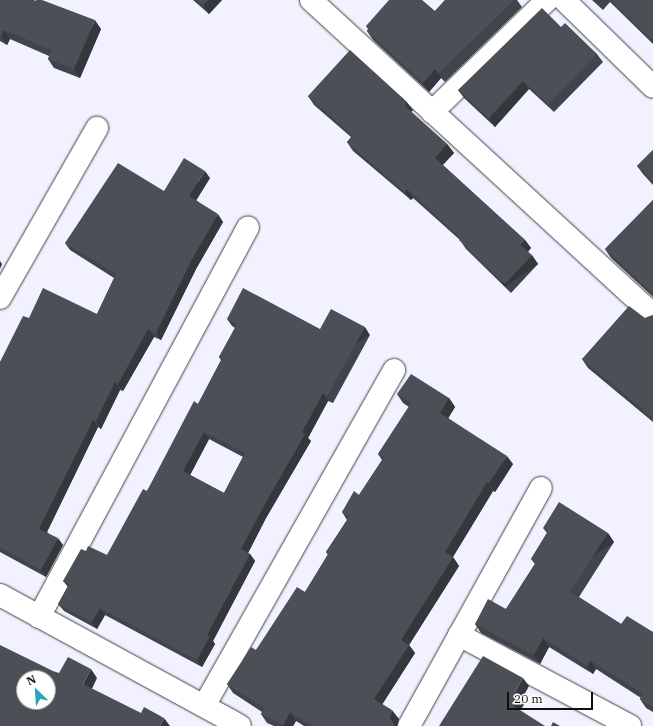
<!DOCTYPE html>
<style>
body{margin:0}
#map{position:relative;width:653px;height:726px;overflow:hidden;background:#f1f1ff;font-family:"IBM Plex Serif",serif}
div>[style]{position:absolute}
.roads{filter:drop-shadow(0 0 1px #424242) drop-shadow(0 0 1px #424242)}
.minor>*{height:22px;margin:-11px;padding:0 11px;transform-origin:11px;border-radius:11px;background:#fff}
.wall>*{inset:0;background:#40454b}
.shaded-wall>*{inset:0;background:#34383d;transform-origin:0 0}
.building>*{inset:0;background:#4b5057}
span{translate:-50% -50%;white-space:nowrap;text-align:center;line-height:1.15;-webkit-text-stroke:4px #fff;paint-order:stroke}
.north{position:absolute;left:16px;top:670px;width:40px;height:40px;box-sizing:border-box;background:#fff;border:1px solid #9f9f9f;border-radius:50%;rotate:335deg;font-size:11px;font-weight:700;line-height:16px;text-align:center;color:#0f0f0f}
.north::after{content:'';display:block;margin:auto;width:14px;height:18px;background:#2aa4bb;clip-path:polygon(50% 0,100% 100%,50% 72%,0 100%)}
.scale{position:absolute;left:507px;top:692px;width:86px;height:18px;box-sizing:border-box;border:2px solid #0f0f0f;border-top:0;padding-left:5px;font-size:12px;line-height:14px;white-space:nowrap;color:#0f0f0f;-webkit-text-stroke:3px #fff;paint-order:stroke}
</style>
<div id="map">
<div class="roads">
<div class="minor">
<div style="left:311px;top:0;width:464px;rotate:42.6deg"></div>
<div style="left:564px;top:0;width:124px;rotate:44.3deg"></div>
<div style="left:432px;top:112px;width:161px;rotate:-44.2deg"></div>
<div style="left:0;top:298px;width:196px;rotate:-60.3deg"></div>
<div style="left:0;top:595px;width:273px;rotate:28.6deg"></div>
<div style="left:39px;top:617px;width:442px;rotate:-61.8deg"></div>
<div style="left:459px;top:635px;width:194px;rotate:28deg"></div>
<div style="left:204px;top:706px;width:386px;rotate:-60.5deg"></div>
<div style="left:409px;top:726px;width:272px;rotate:-61deg"></div>
</div>
</div>
<div class="wall">
<div style="clip-path:polygon(0 0,101px 29px,80px 78px,54px 68px,48px 59px,49px 56px,10px 39px,7px 45px,0 41px)"></div>
<div style="clip-path:polygon(193px 0,222px 0,209px 14px)"></div>
<div style="clip-path:polygon(445px 0,517px 0,522px 7px,445px 82px,441px 78px,429px 92px,373px 40px,367px 31px,368px 29px,366px 26px,435px 11px)"></div>
<div style="clip-path:polygon(592px 0,653px 0,653px 44px,610px 2px,603px 10px)"></div>
<div style="clip-path:polygon(561px 27px,597px 54px,603px 62px,554px 112px,529px 89px,495px 127px,464px 98px,458px 90px)"></div>
<div style="clip-path:polygon(308px 96px,413px 110px,411px 112px,447px 144px,454px 153px,443px 165px,525px 240px,531px 248px,528px 252px,538px 264px,511px 293px,466px 249px,460px 240px,413px 198px,411px 200px,353px 151px,347px 142px,351px 137px,314px 105px)"></div>
<div style="clip-path:polygon(653px 150px,653px 185px,643px 174px,637px 166px)"></div>
<div style="clip-path:polygon(210px 178px,196px 200px,223px 222px,196px 269px,161px 340px,154px 337px,123px 391px,120px 390px,101px 429px,98px 427px,47px 532px,63px 545px,46px 577px,0 552px,0 362px,29px 318px,97px 314px,114px 278px,70px 250px,65px 243px,164px 191px)"></div>
<div style="clip-path:polygon(653px 200px,653px 297px,611px 258px,605px 249px)"></div>
<div style="clip-path:polygon(653px 315px,653px 422px,588px 368px,582px 359px,645px 318px)"></div>
<div style="clip-path:polygon(evenodd,227px 319px,370px 335px,333px 403px,328px 401px,308px 438px,311px 441px,266px 518px,248px 553px,250px 554px,255px 561px,213px 641px,215px 644px,202px 667px,105px 615px,97px 629px,64px 611px,58px 604px,68px 587px,63px 581px,86px 551px,107px 555px,147px 491px,198px 404px,221px 360px,219px 357px,235px 328px,232px 326px,227px 319px,209px 439px,243px 457px,224px 493px,190px 475px,209px 439px)"></div>
<div style="clip-path:polygon(397px 394px,449px 398px,455px 407px,448px 418px,513px 464px,495px 492px,493px 491px,453px 557px,459px 566px,409px 645px,415px 653px,382px 704px,399px 719px,397px 726px,304px 726px,296px 721px,293px 726px,274px 726px,267px 723px,261px 714px,262px 712px,233px 693px,227px 684px,305px 592px,328px 555px,326px 552px,347px 520px,342px 512px,359px 495px,382px 460px,378px 454px,409px 407px,403px 403px)"></div>
<div style="clip-path:polygon(543px 528px,614px 542px,579px 597px,621px 624px,653px 632px,653px 712px,646px 708px,640px 699px,641px 698px,596px 669px,593px 674px,549px 647px,540px 664px,481px 633px,475px 624px,506px 609px,535px 564px,531px 559px,547px 533px)"></div>
</div>
<div class="shaded-wall">
<div style="clip-path:polygon(208px 0,222px 0,209px 14px,203px 5px)"></div>
<div style="clip-path:polygon(95px 20px,101px 29px,80px 78px,74px 69px)"></div>
<div style="clip-path:polygon(4px 30px,10px 39px,7px 45px,1px 36px)"></div>
<div style="clip-path:polygon(435px 69px,441px 78px,429px 92px,423px 83px)"></div>
<div style="clip-path:polygon(523px 81px,529px 89px,495px 127px,489px 118px)"></div>
<div style="clip-path:polygon(406px 101px,413px 110px,410px 113px,404px 105px)"></div>
<div style="clip-path:polygon(447px 144px,454px 153px,441px 166px,435px 158px)"></div>
<div style="clip-path:polygon(205px 171px,210px 178px,194px 204px,189px 196px)"></div>
<div style="clip-path:polygon(407px 189px,413px 198px,411px 200px,405px 192px)"></div>
<div style="clip-path:polygon(218px 214px,223px 222px,196px 269px,161px 340px,156px 333px,191px 261px)"></div>
<div style="clip-path:polygon(525px 240px,531px 248px,526px 253px,520px 245px)"></div>
<div style="left:532px;top:255px;width:11px;height:40px;rotate:56deg"></div>
<div style="clip-path:polygon(0 261px,2px 264px,0 269px)"></div>
<div style="left:365px;top:327px;width:9px;height:79px;rotate:58deg"></div>
<div style="clip-path:polygon(148px 329px,154px 337px,123px 391px,118px 384px)"></div>
<div style="clip-path:polygon(115px 382px,120px 390px,101px 429px,96px 421px)"></div>
<div style="clip-path:polygon(323px 393px,328px 401px,308px 438px,311px 441px,266px 518px,246px 557px,241px 549px,302px 432px)"></div>
<div style="clip-path:polygon(449px 398px,455px 407px,446px 422px,440px 413px)"></div>
<div style="clip-path:polygon(93px 420px,98px 427px,45px 536px,39px 529px)"></div>
<div style="clip-path:polygon(204px 432px,209px 439px,188px 479px,183px 471px)"></div>
<div style="clip-path:polygon(507px 456px,513px 464px,495px 492px,489px 483px)"></div>
<div style="clip-path:polygon(487px 482px,493px 491px,451px 560px,445px 552px)"></div>
<div style="left:608px;top:533px;width:11px;height:70px;rotate:56deg"></div>
<div style="clip-path:polygon(58px 538px,63px 545px,46px 577px,41px 570px)"></div>
<div style="clip-path:polygon(250px 554px,255px 561px,213px 641px,215px 644px,202px 667px,197px 660px,207px 635px)"></div>
<div style="clip-path:polygon(453px 557px,459px 566px,409px 645px,415px 653px,380px 708px,374px 699px,401px 640px)"></div>
<div style="clip-path:polygon(100px 608px,105px 615px,97px 629px,92px 622px)"></div>
<div style="clip-path:polygon(543px 638px,549px 647px,540px 664px,534px 655px)"></div>
<div style="clip-path:polygon(590px 660px,596px 669px,593px 674px,587px 666px)"></div>
<div style="clip-path:polygon(91px 669px,97px 678px,90px 693px,83px 684px)"></div>
<div style="clip-path:polygon(523px 678px,529px 686px,522px 699px,525px 703px,518px 714px,512px 705px,515px 692px)"></div>
<div style="clip-path:polygon(392px 710px,399px 719px,397px 726px,395px 726px,390px 718px)"></div>
<div style="clip-path:polygon(290px 712px,296px 721px,293px 726px,283px 726px,283px 725px)"></div>
<div style="clip-path:polygon(164px 718px,170px 726px,160px 726px)"></div>
</div>
<div class="building">
<div style="clip-path:polygon(0 0,34px 0,36px 1px,36px 0,42px 0,95px 20px,74px 69px,48px 59px,52px 50px,4px 30px,1px 36px,0 35px)"></div>
<div style="clip-path:polygon(197px 0,208px 0,203px 5px)"></div>
<div style="clip-path:polygon(389px 0,422px 0,435px 11px,445px 0,514px 0,439px 73px,435px 69px,423px 83px,367px 31px,369px 28px,366px 26px)"></div>
<div style="clip-path:polygon(610px 0,653px 0,653px 41px)"></div>
<div style="clip-path:polygon(542px 8px,561px 27px,565px 23px,597px 54px,548px 104px,523px 81px,489px 118px,458px 90px)"></div>
<div style="clip-path:polygon(350px 50px,406px 101px,404px 105px,447px 144px,435px 158px,525px 240px,520px 245px,532px 255px,505px 284px,459px 240px,461px 238px,407px 189px,405px 192px,347px 142px,353px 136px,308px 96px)"></div>
<div style="clip-path:polygon(653px 150px,653px 182px,637px 166px)"></div>
<div style="clip-path:polygon(184px 158px,205px 171px,189px 196px,218px 214px,191px 261px,156px 333px,148px 329px,118px 384px,115px 382px,96px 421px,93px 420px,39px 529px,58px 538px,41px 570px,0 547px,0 362px,23px 316px,29px 318px,43px 288px,97px 314px,116px 274px,65px 243px,118px 163px,164px 191px)"></div>
<div style="clip-path:polygon(653px 200px,653px 294px,605px 249px)"></div>
<div style="clip-path:polygon(evenodd,243px 288px,320px 329px,331px 309px,365px 327px,327px 396px,323px 393px,302px 432px,305px 434px,261px 511px,241px 549px,250px 554px,207px 635px,210px 636px,197px 660px,100px 608px,92px 622px,58px 604px,69px 584px,63px 581px,81px 549px,86px 551px,88px 546px,107px 555px,143px 489px,147px 491px,194px 401px,198px 404px,222px 359px,219px 357px,237px 324px,227px 319px,243px 288px,204px 432px,245px 453px,224px 493px,183px 471px,204px 432px)"></div>
<div style="clip-path:polygon(629px 306px,645px 318px,653px 315px,653px 418px,582px 359px)"></div>
<div style="clip-path:polygon(411px 374px,449px 398px,440px 413px,507px 456px,489px 483px,487px 482px,445px 552px,453px 557px,401px 640px,409px 645px,374px 699px,392px 710px,390px 718px,395px 726px,312px 726px,290px 712px,283px 725px,261px 714px,264px 708px,227px 684px,251px 647px,256px 650px,297px 587px,305px 592px,328px 554px,326px 552px,349px 517px,342px 512px,354px 491px,359px 495px,384px 457px,378px 454px,411px 403px,397px 394px)"></div>
<div style="clip-path:polygon(559px 502px,608px 533px,570px 592px,621px 624px,627px 616px,653px 632px,653px 707px,640px 699px,643px 694px,590px 660px,587px 666px,543px 638px,534px 655px,475px 624px,488px 599px,506px 609px,536px 562px,531px 559px,548px 531px,543px 528px)"></div>
<div style="clip-path:polygon(evenodd,0 645px,53px 671px,59px 673px,68px 657px,91px 669px,83px 684px,141px 713px,144px 707px,164px 718px,160px 726px,0 726px,0 645px,24px 678px,48px 678px,48px 702px,24px 702px,24px 678px)"></div>
<div style="clip-path:polygon(483px 656px,523px 678px,515px 692px,519px 695px,512px 705px,545px 726px,439px 726px)"></div>
<div style="clip-path:polygon(553px 722px,560px 726px,551px 726px)"></div>
</div>
<div class="north">N</div>
<div class="scale">20 m</div>
</div>
